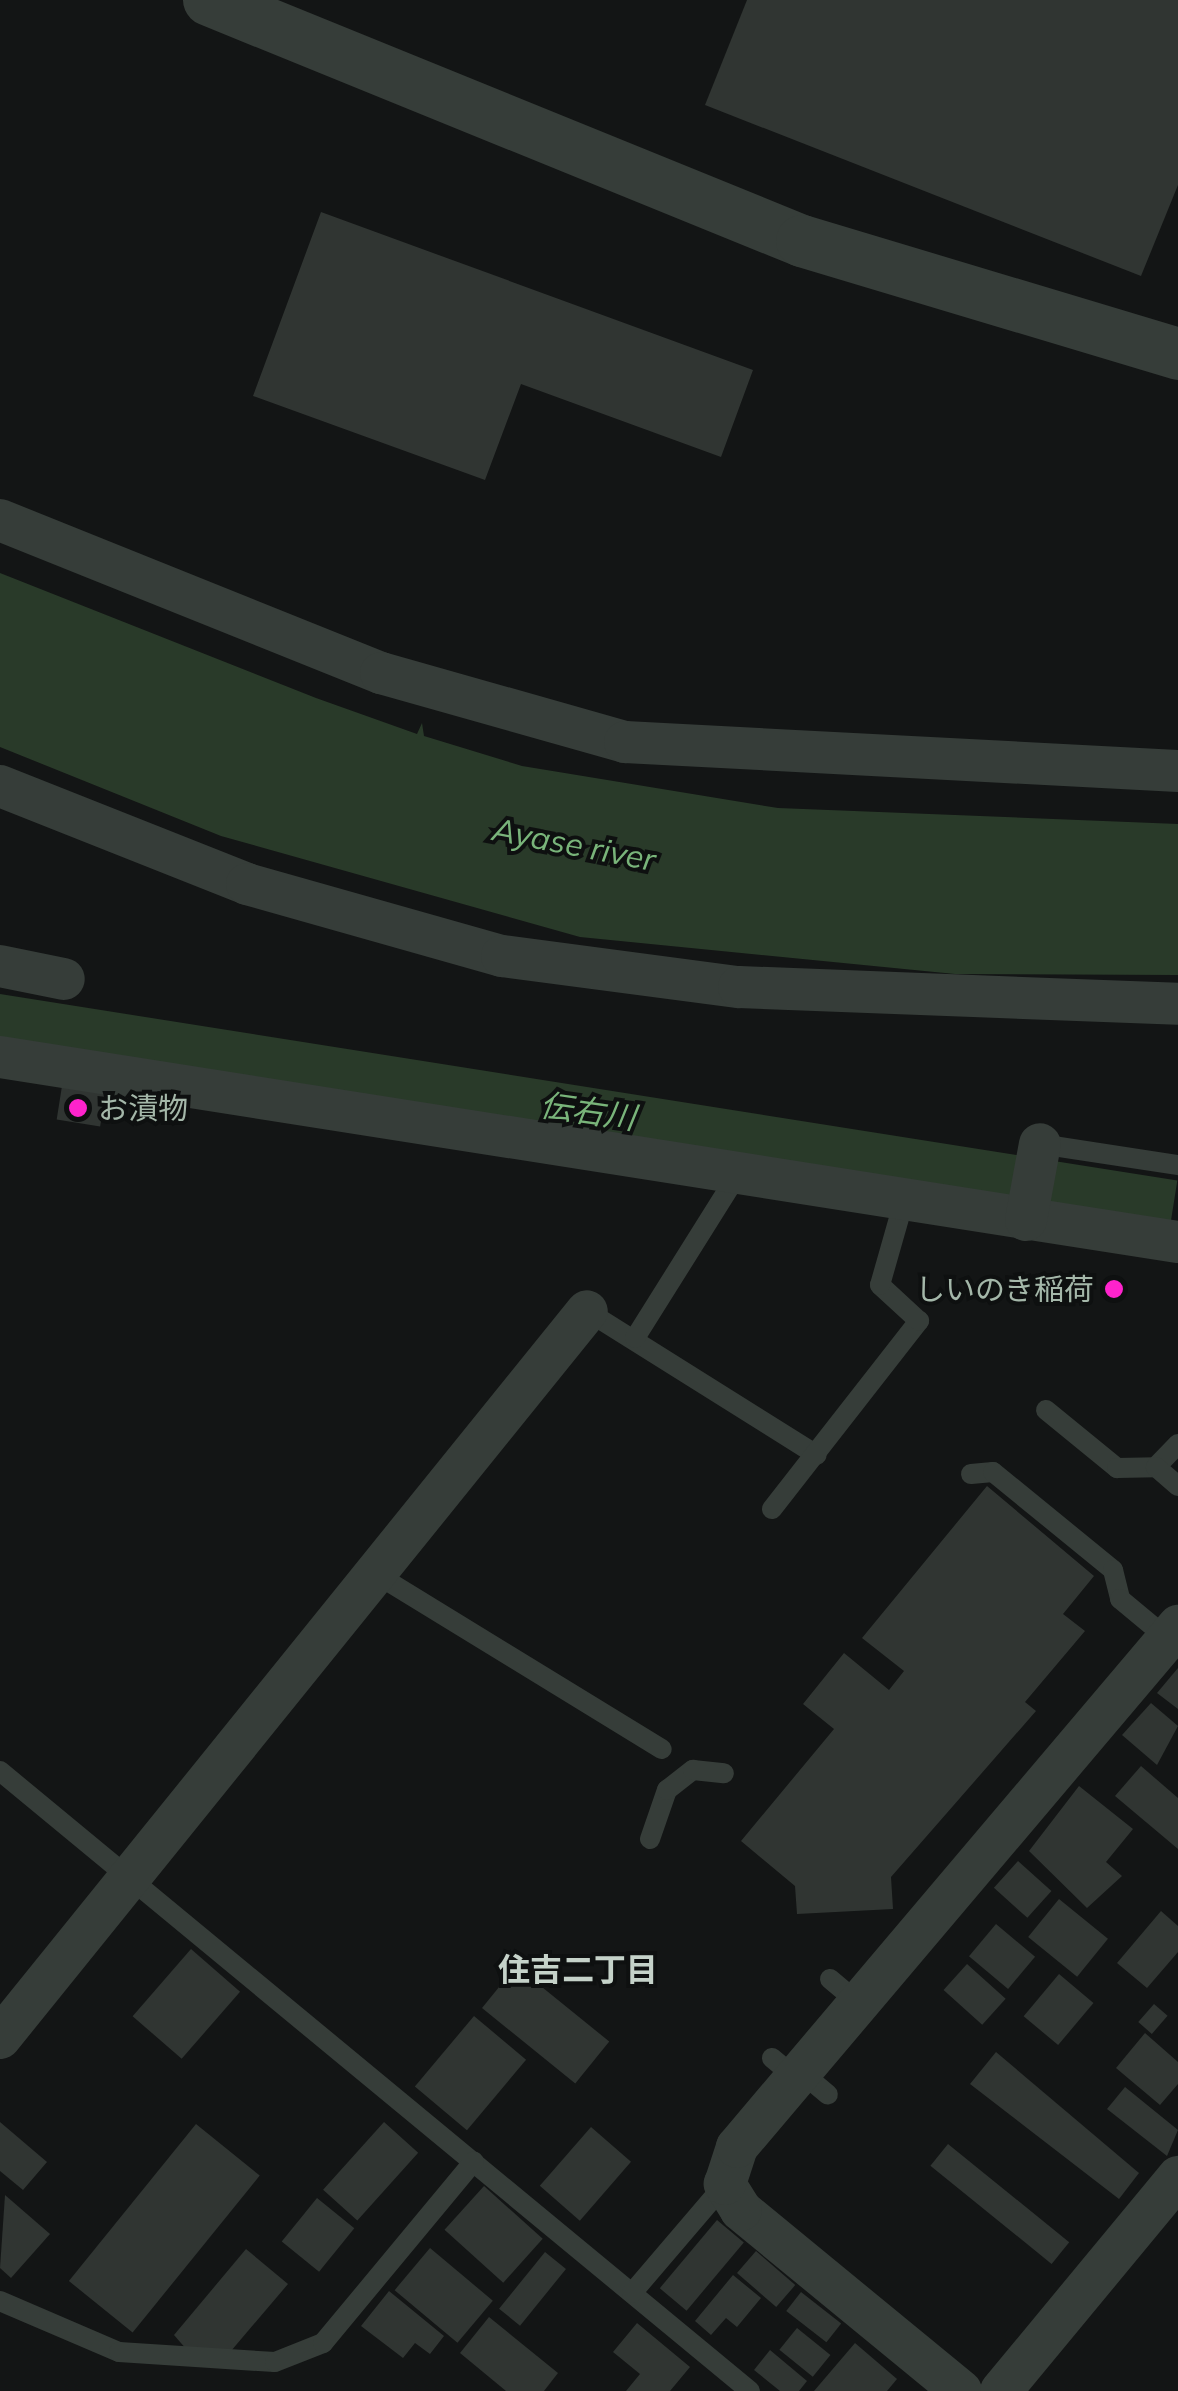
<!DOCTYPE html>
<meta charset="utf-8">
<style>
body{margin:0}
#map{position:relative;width:1178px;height:2391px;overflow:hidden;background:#131515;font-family:Mulish,"Noto Sans JP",sans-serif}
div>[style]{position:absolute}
.water>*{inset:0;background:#293a29;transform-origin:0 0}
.building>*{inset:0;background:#303532;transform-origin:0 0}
.service>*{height:20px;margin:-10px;padding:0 10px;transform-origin:10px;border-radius:10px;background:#363d39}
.minor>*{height:42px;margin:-21px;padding:0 21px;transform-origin:21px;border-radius:21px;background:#363d39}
.tertiary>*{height:52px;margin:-26px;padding:0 26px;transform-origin:26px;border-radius:26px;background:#363d39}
.dots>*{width:28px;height:28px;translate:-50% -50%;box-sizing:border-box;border:5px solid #0e1010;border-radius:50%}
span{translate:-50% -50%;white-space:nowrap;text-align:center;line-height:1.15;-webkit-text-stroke:8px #0e1010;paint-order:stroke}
.poi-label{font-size:30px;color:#a4b7a9}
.left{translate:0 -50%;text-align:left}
.right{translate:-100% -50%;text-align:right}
.water-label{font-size:32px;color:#79b47a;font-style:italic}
.neighbourhood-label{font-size:32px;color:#c5d2c9;font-weight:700}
</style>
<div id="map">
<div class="water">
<div style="clip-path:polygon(0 573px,316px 698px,417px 734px,422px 723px,424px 736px,522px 766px,778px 808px,1178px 824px,1178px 975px,955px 974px,580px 937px,221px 836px,0 747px)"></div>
<div style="left:0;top:994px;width:1192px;height:46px;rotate:9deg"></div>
</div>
<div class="building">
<div style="clip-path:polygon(747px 0,1178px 0,1178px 185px,1141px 276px,705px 105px)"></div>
<div style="clip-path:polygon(321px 212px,753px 370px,721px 457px,521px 384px,485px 480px,253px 396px)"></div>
<div style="left:62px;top:1086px;width:44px;height:34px;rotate:9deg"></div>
<div style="clip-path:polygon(987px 1486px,1094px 1576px,1063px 1614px,1085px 1631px,1025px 1702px,1036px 1711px,891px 1877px,893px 1909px,797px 1914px,795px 1886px,741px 1841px,834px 1729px,803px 1704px,844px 1653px,889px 1690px,904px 1671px,862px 1638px)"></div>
<div style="clip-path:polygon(1178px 1668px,1178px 1709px,1157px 1693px)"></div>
<div style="clip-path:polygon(1151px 1703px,1178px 1726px,1157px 1765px,1122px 1735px)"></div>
<div style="clip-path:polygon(1141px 1766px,1178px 1798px,1178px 1849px,1115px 1796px)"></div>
<div style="clip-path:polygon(1079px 1786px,1133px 1829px,1106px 1862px,1122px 1876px,1087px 1908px,1029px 1851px)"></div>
<div style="left:1018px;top:1861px;width:45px;height:36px;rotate:42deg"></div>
<div style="left:1059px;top:1899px;width:63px;height:49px;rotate:39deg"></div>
<div style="clip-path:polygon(1161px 1911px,1178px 1926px,1178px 1952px,1147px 1988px,1117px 1963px)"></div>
<div style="left:996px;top:1924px;width:51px;height:42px;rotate:40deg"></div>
<div style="left:191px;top:1949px;width:65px;height:89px;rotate:41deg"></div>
<div style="left:967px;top:1964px;width:52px;height:35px;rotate:42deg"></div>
<div style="left:516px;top:1966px;width:120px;height:54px;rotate:39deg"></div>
<div style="left:1059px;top:1974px;width:45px;height:55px;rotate:40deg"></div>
<div style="left:1154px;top:2004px;width:18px;height:24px;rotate:41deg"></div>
<div style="left:474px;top:2016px;width:68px;height:92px;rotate:40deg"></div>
<div style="clip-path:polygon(1145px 2033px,1178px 2062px,1178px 2084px,1160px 2105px,1116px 2068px)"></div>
<div style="clip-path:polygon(996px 2052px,1139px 2173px,1119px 2199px,970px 2084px)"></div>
<div style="clip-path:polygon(1125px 2087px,1178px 2130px,1167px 2156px,1107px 2109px)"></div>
<div style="clip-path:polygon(0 2122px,47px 2162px,23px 2190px,0 2171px)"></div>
<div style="left:384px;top:2122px;width:46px;height:91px;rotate:42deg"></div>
<div style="left:196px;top:2124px;width:82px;height:202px;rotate:39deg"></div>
<div style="left:591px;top:2127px;width:53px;height:78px;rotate:41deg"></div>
<div style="left:948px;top:2144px;width:156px;height:28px;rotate:39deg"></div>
<div style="left:484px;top:2186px;width:79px;height:59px;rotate:42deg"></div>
<div style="clip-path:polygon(5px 2195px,50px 2234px,11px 2278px,0 2268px)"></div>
<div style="left:317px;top:2198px;width:48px;height:56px;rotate:39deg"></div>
<div style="left:717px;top:2220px;width:35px;height:89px;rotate:40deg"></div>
<div style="left:430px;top:2248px;width:82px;height:55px;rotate:40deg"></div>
<div style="clip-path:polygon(246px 2249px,288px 2284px,231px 2351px,187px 2350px,174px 2335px)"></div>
<div style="left:756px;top:2251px;width:52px;height:29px;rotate:41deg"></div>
<div style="left:545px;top:2252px;width:27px;height:73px;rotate:39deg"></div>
<div style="clip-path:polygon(733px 2275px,761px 2298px,737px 2327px,726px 2318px,711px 2335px,695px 2321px)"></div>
<div style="clip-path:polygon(389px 2291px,444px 2336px,430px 2354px,415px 2343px,403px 2358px,361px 2326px)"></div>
<div style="left:801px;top:2292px;width:51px;height:24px;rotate:38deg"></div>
<div style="clip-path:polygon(489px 2317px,558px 2373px,544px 2391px,506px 2391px,460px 2353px)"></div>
<div style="clip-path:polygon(637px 2323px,690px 2367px,670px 2391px,626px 2391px,640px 2374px,613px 2352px)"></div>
<div style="left:797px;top:2328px;width:43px;height:28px;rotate:39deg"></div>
<div style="clip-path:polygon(855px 2343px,897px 2379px,887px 2391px,814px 2391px)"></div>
<div style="clip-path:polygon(770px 2350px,807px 2381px,799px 2391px,780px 2391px,754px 2370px)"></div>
</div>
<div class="service">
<div style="left:1040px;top:1144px;width:140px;rotate:8.7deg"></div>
<div style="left:587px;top:1311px;width:271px;rotate:32.1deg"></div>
<div style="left:635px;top:1338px;width:194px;rotate:-57.9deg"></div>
<div style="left:1046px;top:1410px;width:92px;rotate:39.2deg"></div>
<div style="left:1117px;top:1468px;width:39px;rotate:-1deg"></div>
<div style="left:1178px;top:1444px;width:32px;rotate:134deg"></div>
<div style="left:1156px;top:1467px;width:29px;rotate:41deg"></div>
<div style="left:971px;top:1474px;width:22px;rotate:-5deg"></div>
<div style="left:993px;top:1472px;width:155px;rotate:39.2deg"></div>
<div style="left:1113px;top:1570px;width:30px;rotate:76deg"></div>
<div style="left:1120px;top:1599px;width:61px;rotate:39.7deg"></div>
<div style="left:772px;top:1509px;width:239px;rotate:-52deg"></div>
<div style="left:919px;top:1321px;width:53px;rotate:-137.3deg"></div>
<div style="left:880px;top:1285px;width:87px;rotate:-74.1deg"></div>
<div style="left:376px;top:1574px;width:335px;rotate:31.5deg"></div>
<div style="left:0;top:1771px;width:973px;rotate:39.58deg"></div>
<div style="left:650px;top:1839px;width:52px;rotate:-70.9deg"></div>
<div style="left:667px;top:1790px;width:33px;rotate:-38deg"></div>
<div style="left:693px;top:1770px;width:31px;rotate:6deg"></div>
<div style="left:830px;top:1979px;width:39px;rotate:40deg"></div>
<div style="left:772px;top:2058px;width:31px;rotate:40deg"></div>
<div style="left:801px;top:2072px;width:35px;rotate:40deg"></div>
<div style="left:632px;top:2293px;width:143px;rotate:-49.5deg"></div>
<div style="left:0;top:2301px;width:129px;rotate:23.2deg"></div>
<div style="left:119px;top:2352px;width:156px;rotate:3.7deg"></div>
<div style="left:275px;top:2362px;width:52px;rotate:-21.6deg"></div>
<div style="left:323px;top:2343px;width:236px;rotate:-50.3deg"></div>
</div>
<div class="minor">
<div style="left:0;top:520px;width:411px;rotate:21.9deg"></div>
<div style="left:381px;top:673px;width:254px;rotate:15.8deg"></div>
<div style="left:625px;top:742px;width:554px;rotate:3deg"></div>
<div style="left:0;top:786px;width:266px;rotate:21.6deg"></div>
<div style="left:247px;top:884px;width:265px;rotate:15.8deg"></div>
<div style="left:502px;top:956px;width:239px;rotate:7.5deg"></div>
<div style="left:739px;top:987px;width:439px;rotate:2.2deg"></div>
<div style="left:0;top:966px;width:65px;rotate:11.5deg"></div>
<div style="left:0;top:1057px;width:1192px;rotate:8.93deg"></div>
<div style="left:1026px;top:1220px;width:77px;rotate:-79.6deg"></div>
<div style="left:0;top:2038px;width:934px;rotate:-51.08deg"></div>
<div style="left:961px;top:2391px;width:285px;rotate:-140.6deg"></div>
<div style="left:741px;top:2210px;width:31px;rotate:-122deg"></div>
<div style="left:725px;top:2184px;width:39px;rotate:-72deg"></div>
<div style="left:737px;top:2147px;width:683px;rotate:-49.75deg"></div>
<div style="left:1001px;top:2391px;width:278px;rotate:-50.4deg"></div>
</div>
<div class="tertiary">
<div style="left:209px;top:0;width:640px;rotate:22.12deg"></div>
<div style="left:802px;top:241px;width:393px;rotate:16.7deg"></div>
</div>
<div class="dots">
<div style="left:78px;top:1108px;background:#fe23cc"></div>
<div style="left:1114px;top:1289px;background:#fe23cc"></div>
</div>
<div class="poi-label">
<span class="left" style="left:98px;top:1108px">お漬物</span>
<span class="right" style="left:1094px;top:1289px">しいのき稲荷</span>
</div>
<div class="water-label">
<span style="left:574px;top:844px;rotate:11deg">Ayase river</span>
<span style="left:588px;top:1111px;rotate:8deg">伝右川</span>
</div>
<div class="neighbourhood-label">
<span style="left:578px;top:1969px">住吉二丁目</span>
</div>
</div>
